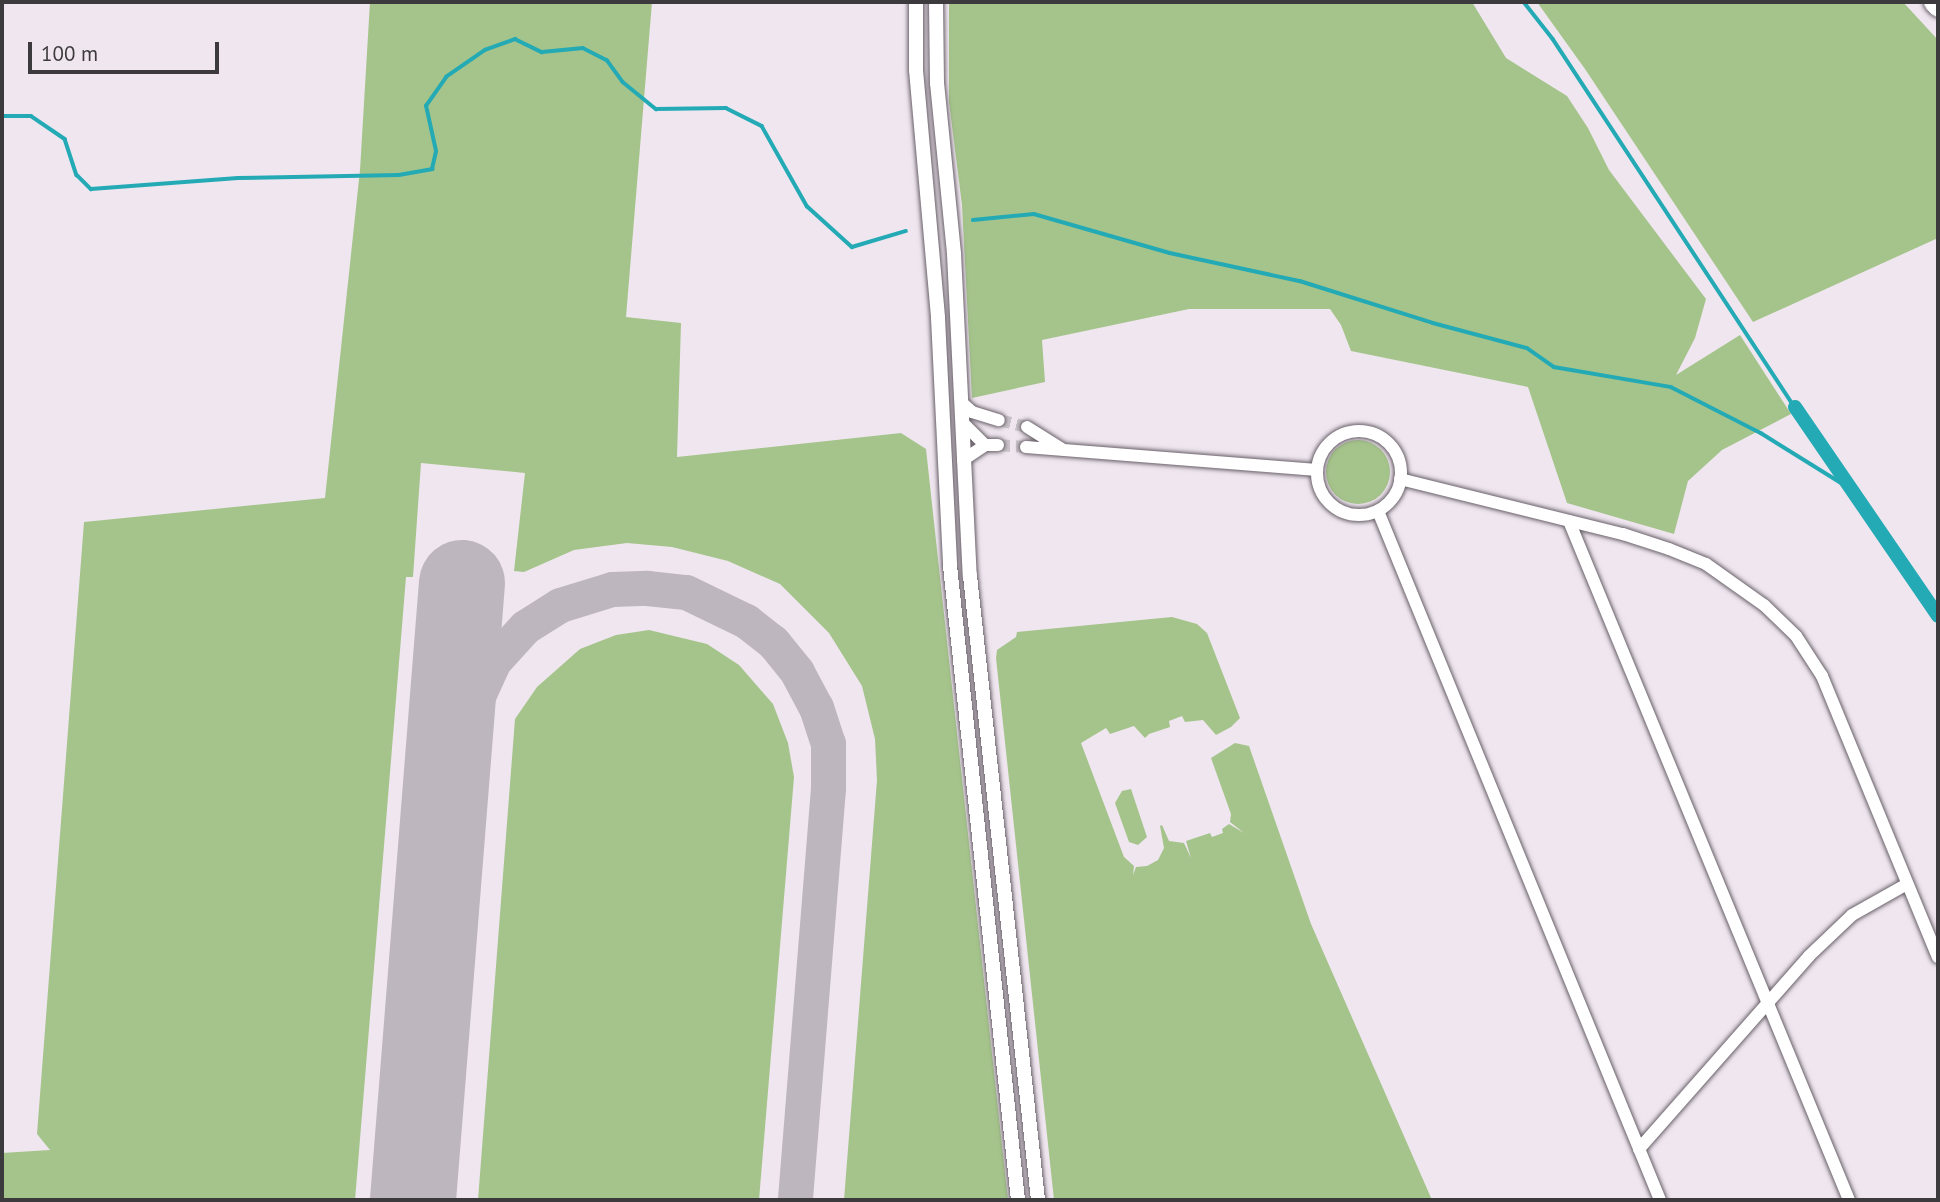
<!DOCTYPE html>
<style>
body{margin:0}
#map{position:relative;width:1940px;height:1202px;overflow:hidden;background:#efe6ef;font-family:"PT Sans",sans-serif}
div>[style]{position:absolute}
.green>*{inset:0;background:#a5c48b}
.round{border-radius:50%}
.stream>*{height:3.5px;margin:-1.75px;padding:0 1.75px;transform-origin:1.75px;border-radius:1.75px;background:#23aab5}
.canal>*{height:14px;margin:-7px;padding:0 7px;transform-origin:7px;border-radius:7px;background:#23aab5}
.taxiway>*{height:35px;margin:-17.5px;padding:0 17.5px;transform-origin:17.5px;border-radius:17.5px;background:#beb6be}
.runway>*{height:86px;margin:-43px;padding:0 43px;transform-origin:43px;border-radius:43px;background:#beb6be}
.minor-tunnel>*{height:12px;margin-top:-6px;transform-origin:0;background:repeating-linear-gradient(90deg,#cbc4cb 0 12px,transparent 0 18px)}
.roads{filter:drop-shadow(0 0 2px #686068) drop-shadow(0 0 2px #686068)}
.minor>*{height:12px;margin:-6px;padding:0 6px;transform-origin:6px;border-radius:6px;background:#fff}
.minor>.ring{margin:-6px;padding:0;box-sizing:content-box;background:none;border:12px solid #fff;border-radius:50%}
.tertiary>*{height:14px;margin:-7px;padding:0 7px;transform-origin:7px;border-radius:7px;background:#fff}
.trunk>*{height:19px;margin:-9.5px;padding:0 9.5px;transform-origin:9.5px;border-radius:9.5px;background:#fff}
span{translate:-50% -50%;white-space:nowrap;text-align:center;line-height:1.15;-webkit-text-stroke:7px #efe6ef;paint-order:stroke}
.frame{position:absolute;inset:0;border:4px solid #3d3a3d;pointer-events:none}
.scale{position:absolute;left:28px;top:42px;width:191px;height:32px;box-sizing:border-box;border:4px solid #3d3a3d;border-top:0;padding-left:9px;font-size:21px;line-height:24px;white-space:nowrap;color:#3d3a3d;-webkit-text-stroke:5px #efe6ef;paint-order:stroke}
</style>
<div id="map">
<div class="green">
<div style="clip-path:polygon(370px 2px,652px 2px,626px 317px,681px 323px,677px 457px,901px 433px,926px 449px,1008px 1200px,844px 1200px,877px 780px,875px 739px,862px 686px,829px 633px,780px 584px,728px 561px,672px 547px,627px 543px,574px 550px,524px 572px,514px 571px,525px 473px,421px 463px,413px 577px,406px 577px,355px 1200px,2px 1200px,2px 1153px,50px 1150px,37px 1134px,84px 522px,325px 498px,360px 170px)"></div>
<div style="clip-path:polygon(949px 2px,1472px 2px,1506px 58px,1567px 96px,1588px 128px,1609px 170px,1706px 299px,1695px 338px,1676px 375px,1740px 335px,1791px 414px,1722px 450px,1688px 481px,1674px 534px,1567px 503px,1528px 387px,1351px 351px,1341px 325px,1330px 309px,1189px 309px,1042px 340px,1045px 382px,972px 398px,962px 205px,949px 102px)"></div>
<div style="clip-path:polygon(1537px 2px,1903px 2px,1938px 40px,1938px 238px,1753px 322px,1585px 69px)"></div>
<div class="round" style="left:1326px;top:440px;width:64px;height:64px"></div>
<div style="clip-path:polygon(1172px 617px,1197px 624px,1207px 633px,1240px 718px,1231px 727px,1216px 735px,1203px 720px,1185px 722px,1182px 716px,1169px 721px,1170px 727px,1149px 734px,1145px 738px,1134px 726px,1110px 734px,1106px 728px,1081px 743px,1124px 857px,1134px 866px,1133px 875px,1136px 867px,1147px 866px,1158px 860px,1164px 848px,1160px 826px,1162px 825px,1169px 841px,1184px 843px,1191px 858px,1186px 841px,1210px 833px,1212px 837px,1223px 833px,1222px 829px,1229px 824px,1244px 833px,1230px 822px,1231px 814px,1211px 758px,1235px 743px,1249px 746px,1311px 924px,1432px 1200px,1054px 1200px,996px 658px,997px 650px,1016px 637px,1017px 632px)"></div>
<div style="clip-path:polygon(649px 630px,707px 644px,739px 665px,773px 704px,788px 743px,794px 777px,759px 1200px,478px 1200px,515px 719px,537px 687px,580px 649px,616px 635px)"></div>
<div style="clip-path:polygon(1131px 789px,1147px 837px,1138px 845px,1129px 842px,1115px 803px,1122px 791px)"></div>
</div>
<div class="stream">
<div style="left:1524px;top:2px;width:47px;rotate:51.9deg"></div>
<div style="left:1553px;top:39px;width:440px;rotate:56.7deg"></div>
<div style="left:2px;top:116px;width:29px"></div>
<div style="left:31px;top:116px;width:41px;rotate:34.1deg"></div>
<div style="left:65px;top:139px;width:38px;rotate:72deg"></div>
<div style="left:77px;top:175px;width:20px;rotate:45deg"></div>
<div style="left:91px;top:189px;width:147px;rotate:-4.3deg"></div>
<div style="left:238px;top:178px;width:161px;rotate:-1.1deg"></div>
<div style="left:399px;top:175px;width:34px;rotate:-10deg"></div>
<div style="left:432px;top:169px;width:18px;rotate:-77deg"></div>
<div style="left:436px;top:151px;width:46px;rotate:-102.5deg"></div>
<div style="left:426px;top:106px;width:35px;rotate:-55deg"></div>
<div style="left:446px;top:77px;width:47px;rotate:-34.7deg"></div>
<div style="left:485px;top:50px;width:32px;rotate:-20deg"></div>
<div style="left:515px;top:39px;width:30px;rotate:26deg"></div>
<div style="left:542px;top:52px;width:41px;rotate:-5.6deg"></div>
<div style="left:583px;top:48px;width:27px;rotate:27deg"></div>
<div style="left:607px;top:60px;width:27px;rotate:54deg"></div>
<div style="left:623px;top:82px;width:43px;rotate:39.3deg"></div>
<div style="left:656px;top:109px;width:70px;rotate:-0.8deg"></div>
<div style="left:726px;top:108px;width:40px;rotate:26.6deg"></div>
<div style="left:762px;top:126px;width:92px;rotate:60.6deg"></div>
<div style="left:807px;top:206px;width:61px;rotate:42.3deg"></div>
<div style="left:852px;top:247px;width:56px;rotate:-16.5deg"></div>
<div style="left:973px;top:220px;width:61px;rotate:-5.6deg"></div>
<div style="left:1034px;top:214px;width:141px;rotate:16deg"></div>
<div style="left:1170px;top:253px;width:133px;rotate:12.2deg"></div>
<div style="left:1300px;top:281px;width:139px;rotate:17.5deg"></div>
<div style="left:1433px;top:323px;width:97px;rotate:14.9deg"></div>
<div style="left:1527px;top:348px;width:33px;rotate:35deg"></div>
<div style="left:1554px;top:367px;width:119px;rotate:9.7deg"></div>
<div style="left:1671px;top:387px;width:101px;rotate:27.1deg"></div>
<div style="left:1761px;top:433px;width:106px;rotate:31.9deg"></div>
</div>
<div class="canal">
<div style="left:1795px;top:407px;width:253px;rotate:55.6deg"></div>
</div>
<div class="taxiway">
<div style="left:444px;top:807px;width:104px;rotate:-73.8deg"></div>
<div style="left:473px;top:707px;width:51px;rotate:-65.5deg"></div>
<div style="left:494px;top:661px;width:46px;rotate:-47.6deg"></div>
<div style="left:525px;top:627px;width:41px;rotate:-32.2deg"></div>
<div style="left:560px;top:605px;width:54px;rotate:-17.1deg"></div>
<div style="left:612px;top:589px;width:35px;rotate:-2deg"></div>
<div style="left:647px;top:588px;width:39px;rotate:6deg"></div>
<div style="left:686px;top:592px;width:67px;rotate:25.8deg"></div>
<div style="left:746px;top:621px;width:34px;rotate:38deg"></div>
<div style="left:773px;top:642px;width:38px;rotate:51deg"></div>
<div style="left:797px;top:672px;width:40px;rotate:62deg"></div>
<div style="left:816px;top:707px;width:38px;rotate:72deg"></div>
<div style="left:828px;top:743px;width:45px;rotate:90deg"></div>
<div style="left:828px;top:788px;width:413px;rotate:94.6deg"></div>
</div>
<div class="runway">
<div style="left:413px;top:1200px;width:619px;rotate:-85.46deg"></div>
</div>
<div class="minor-tunnel">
<div style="left:999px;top:420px;width:29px;rotate:14deg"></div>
<div style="left:998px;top:445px;width:28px;rotate:4deg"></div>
</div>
<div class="roads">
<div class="minor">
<div style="left:961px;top:402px;width:15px;rotate:42deg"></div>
<div style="left:972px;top:412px;width:28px;rotate:17deg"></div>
<div style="left:962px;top:422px;width:33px;rotate:45deg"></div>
<div style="left:1027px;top:427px;width:41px;rotate:32.2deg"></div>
<div class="ring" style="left:1317px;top:431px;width:72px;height:72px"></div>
<div style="left:1026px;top:447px;width:292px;rotate:4.5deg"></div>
<div style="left:963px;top:460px;width:27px;rotate:-34deg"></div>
<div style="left:985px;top:445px;width:13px"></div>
<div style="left:1400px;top:479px;width:230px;rotate:13.9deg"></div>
<div style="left:1623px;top:534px;width:48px;rotate:18.1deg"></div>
<div style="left:1669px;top:549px;width:40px;rotate:22deg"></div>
<div style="left:1706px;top:564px;width:71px;rotate:35.3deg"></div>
<div style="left:1764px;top:605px;width:45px;rotate:44.1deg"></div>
<div style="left:1796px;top:636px;width:48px;rotate:57deg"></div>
<div style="left:1822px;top:676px;width:304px;rotate:67.6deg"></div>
<div style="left:1378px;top:511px;width:744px;rotate:67.74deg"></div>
<div style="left:1569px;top:521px;width:734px;rotate:67.59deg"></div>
<div style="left:1639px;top:1149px;width:257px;rotate:-48.6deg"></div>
<div style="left:1809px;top:956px;width:59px;rotate:-43.6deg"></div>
<div style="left:1852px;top:915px;width:63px;rotate:-29.4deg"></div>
</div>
<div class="tertiary">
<div style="left:916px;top:2px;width:68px;rotate:90deg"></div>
<div style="left:916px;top:70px;width:249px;rotate:84.9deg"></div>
<div style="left:938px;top:318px;width:248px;rotate:87.2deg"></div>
<div style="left:950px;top:566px;width:638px;rotate:83.88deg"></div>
<div style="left:936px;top:2px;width:81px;rotate:89.3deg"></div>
<div style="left:937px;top:83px;width:172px;rotate:84.3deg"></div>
<div style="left:954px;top:254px;width:322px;rotate:87.2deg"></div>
<div style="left:970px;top:576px;width:628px;rotate:83.78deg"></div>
</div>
<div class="trunk">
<div style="left:1933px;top:2px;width:7px;rotate:45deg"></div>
</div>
</div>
<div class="frame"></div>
<div class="scale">100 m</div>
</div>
